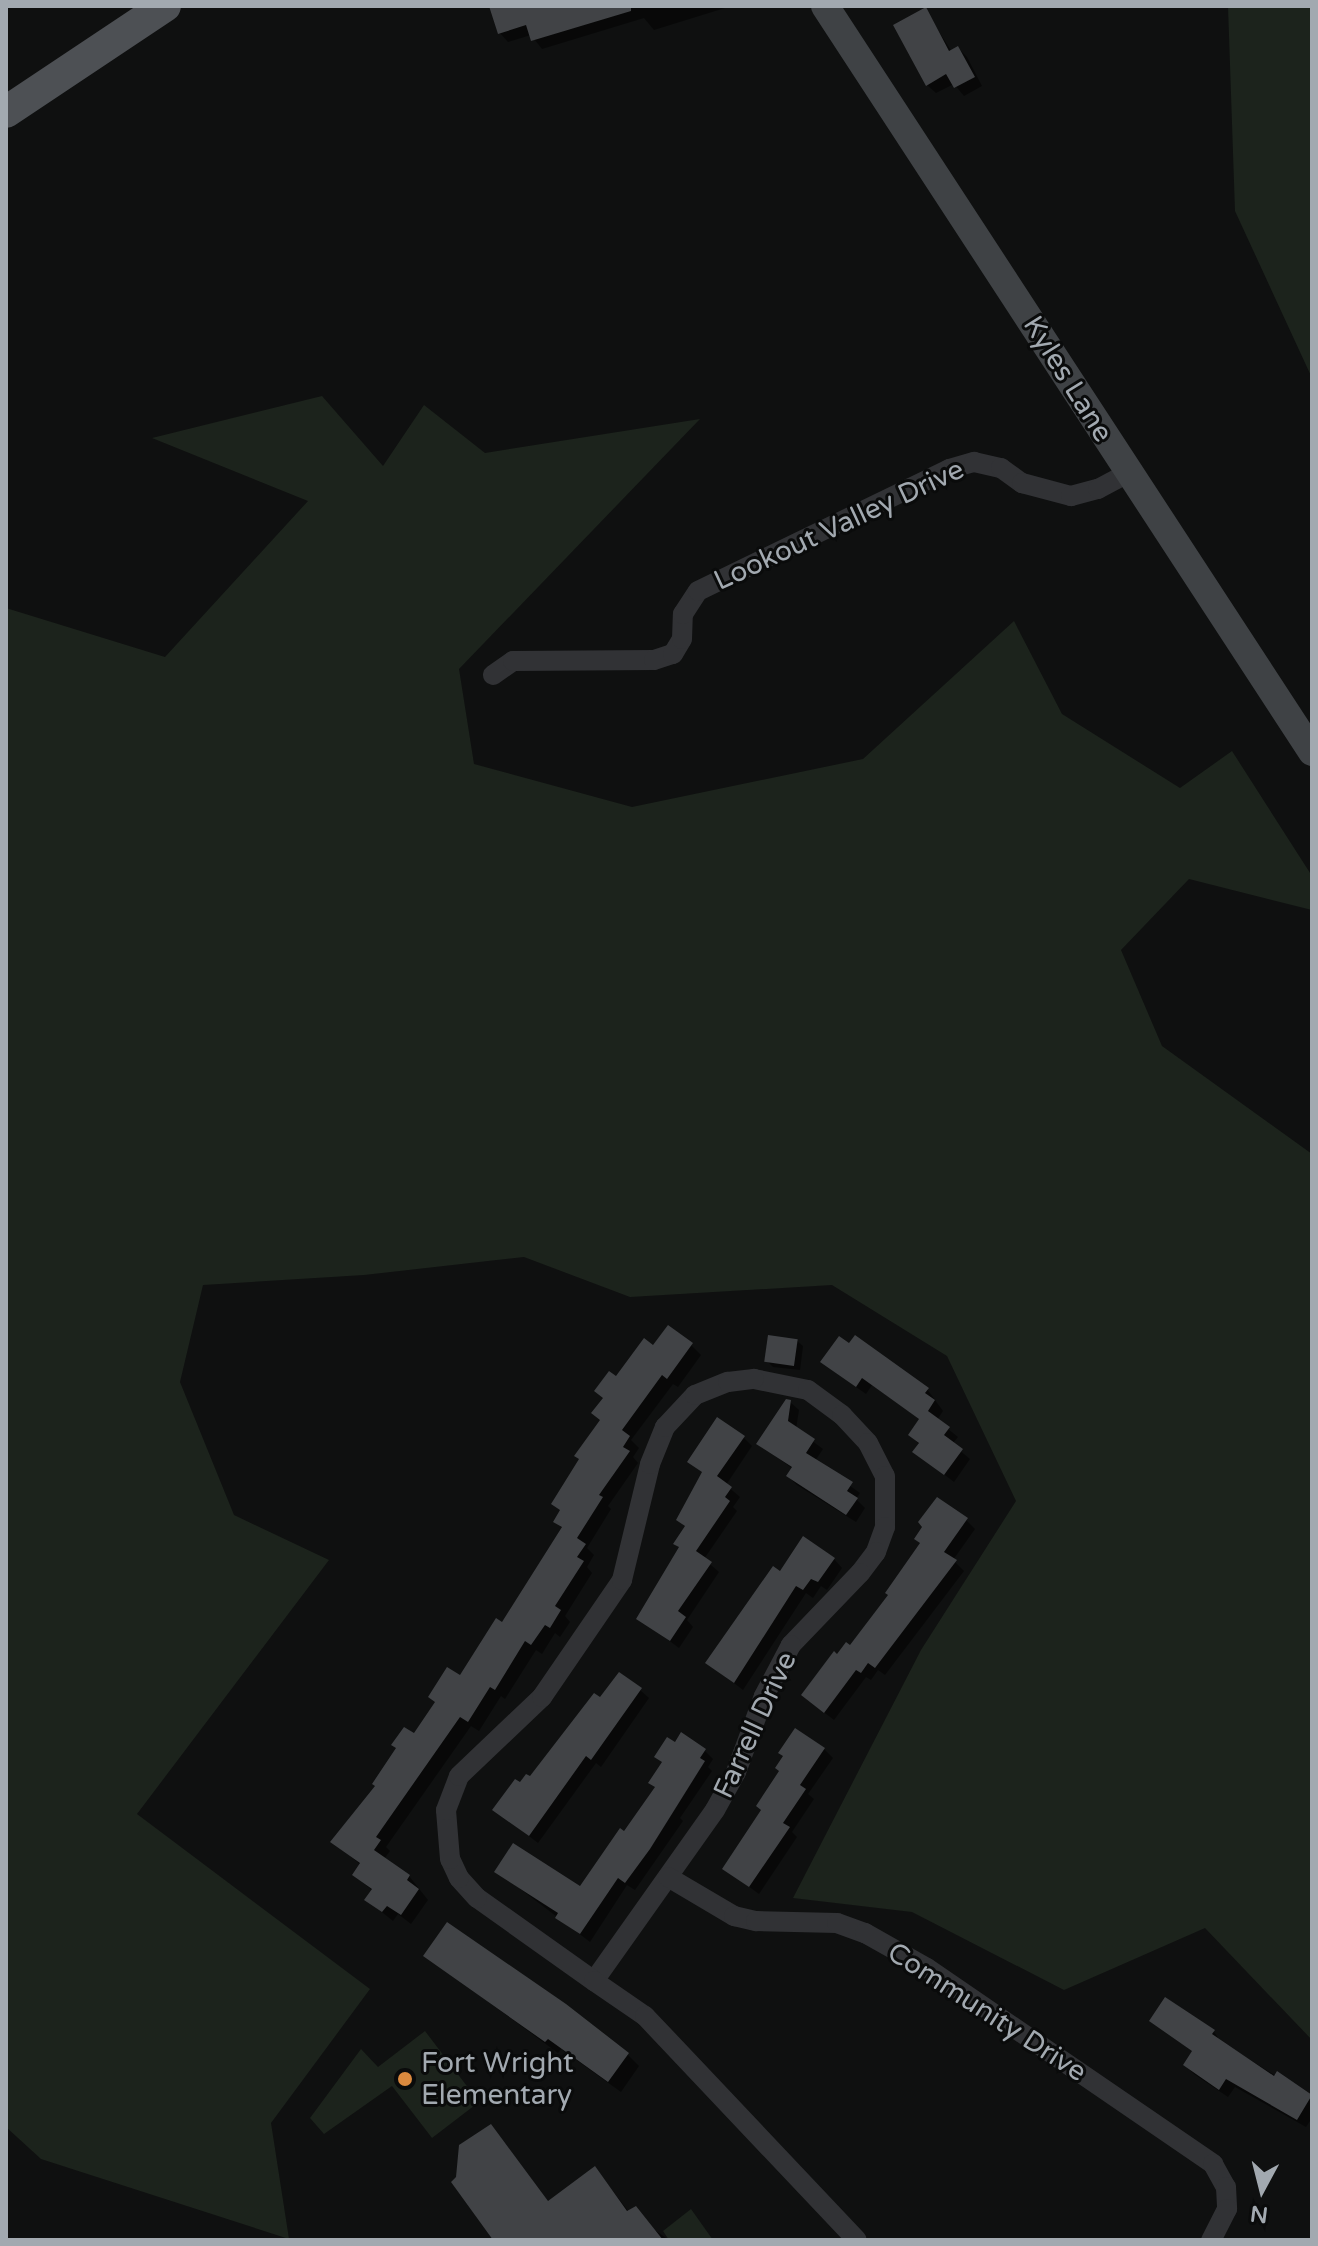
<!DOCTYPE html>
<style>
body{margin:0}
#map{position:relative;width:1318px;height:2246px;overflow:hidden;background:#0f1010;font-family:"Varela Round",sans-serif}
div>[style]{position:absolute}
.green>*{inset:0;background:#1c231c}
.shadow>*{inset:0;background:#0007}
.building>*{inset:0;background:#414346;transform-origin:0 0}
.street>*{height:20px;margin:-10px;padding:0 10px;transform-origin:10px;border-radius:10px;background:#313235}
.secondary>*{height:28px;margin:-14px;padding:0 14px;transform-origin:14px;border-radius:14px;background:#3f4245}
.primary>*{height:32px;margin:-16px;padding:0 16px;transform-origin:16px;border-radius:16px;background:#4d5054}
.dots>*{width:22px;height:22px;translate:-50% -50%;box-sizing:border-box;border:4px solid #0a0b0b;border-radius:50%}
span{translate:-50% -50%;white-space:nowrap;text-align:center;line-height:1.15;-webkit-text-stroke:6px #0a0b0b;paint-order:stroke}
.street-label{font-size:28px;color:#a2a9b0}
.poi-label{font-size:28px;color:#a2a9b0}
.left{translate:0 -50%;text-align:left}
.frame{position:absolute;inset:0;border:8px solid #a2a9b0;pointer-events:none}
.north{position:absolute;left:1222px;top:2150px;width:80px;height:80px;-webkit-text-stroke:6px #0a0b0b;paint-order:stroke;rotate:187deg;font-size:22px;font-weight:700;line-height:32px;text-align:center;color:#a2a9b0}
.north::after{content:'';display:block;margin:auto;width:28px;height:36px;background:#a2a9b0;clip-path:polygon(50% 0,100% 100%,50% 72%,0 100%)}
</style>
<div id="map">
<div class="green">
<div style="clip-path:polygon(1228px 6px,1312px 6px,1312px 378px,1235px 211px)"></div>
<div style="clip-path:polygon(322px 396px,383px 466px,424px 405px,485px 453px,700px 419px,459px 669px,474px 764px,632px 807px,863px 759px,1014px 621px,1062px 714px,1180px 788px,1232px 751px,1312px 876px,1312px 910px,1189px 879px,1121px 950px,1162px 1046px,1312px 1154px,1312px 2040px,1205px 1928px,1064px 1990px,912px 1912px,793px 1898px,921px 1650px,1016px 1501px,947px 1356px,832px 1285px,630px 1297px,524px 1257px,364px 1275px,203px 1285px,180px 1382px,234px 1515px,329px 1560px,137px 1814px,370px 1989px,271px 2123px,289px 2239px,41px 2159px,6px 2127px,6px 608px,165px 657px,308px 501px,152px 438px)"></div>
<div style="clip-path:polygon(425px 2031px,479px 2102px,432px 2138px,392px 2086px,324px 2134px,310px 2118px,361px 2049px,378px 2067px)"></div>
<div style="clip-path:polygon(691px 2209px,713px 2240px,669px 2240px,663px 2231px)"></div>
</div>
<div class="shadow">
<div style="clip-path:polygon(491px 6px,724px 6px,725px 8px,654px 30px,644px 18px,542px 49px,531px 35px,508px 42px,500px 33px)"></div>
<div style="clip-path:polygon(925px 10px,952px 52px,958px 48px,967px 57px,982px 86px,964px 96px,954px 84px,936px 93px,927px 85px)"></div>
<div style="clip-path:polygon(797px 1341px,803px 1346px,800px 1370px,773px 1367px,767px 1361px)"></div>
<div style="clip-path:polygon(691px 1345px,701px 1355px,678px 1387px,673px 1384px,631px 1440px,639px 1448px,633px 1457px,638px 1463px,608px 1506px,611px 1509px,587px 1548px,594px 1555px,587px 1567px,592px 1573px,565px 1616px,570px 1622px,560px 1637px,555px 1633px,542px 1654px,536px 1650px,505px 1699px,501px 1696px,479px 1731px,471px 1726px,386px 1847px,390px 1851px,384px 1859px,409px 1876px,428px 1900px,411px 1924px,398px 1914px,393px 1921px,367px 1900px,373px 1891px,354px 1875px,361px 1865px,333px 1842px,503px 1625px,563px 1529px,556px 1521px,602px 1421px,617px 1379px,654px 1347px)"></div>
<div style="clip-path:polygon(832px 1370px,927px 1389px,943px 1411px,937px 1420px,958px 1437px,952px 1444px,970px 1459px,954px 1482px,915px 1452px,920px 1445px,910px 1435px,921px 1420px,872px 1385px,866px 1394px)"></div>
<div style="clip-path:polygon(790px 1402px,799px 1410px,796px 1429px,823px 1449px,815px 1461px,860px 1493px,856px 1499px,865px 1508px,856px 1522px,797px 1485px,788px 1476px,793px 1469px,759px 1444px)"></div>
<div style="clip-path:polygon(743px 1437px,752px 1446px,726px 1485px,740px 1497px,733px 1507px,737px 1511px,704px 1559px,719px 1572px,687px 1620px,693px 1627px,679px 1648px,639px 1618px,681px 1548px,686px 1527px,678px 1520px,704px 1474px,690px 1461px)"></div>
<div style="clip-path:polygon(966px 1520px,975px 1529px,953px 1560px,964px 1571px,885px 1675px,878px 1670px,871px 1680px,866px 1677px,834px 1720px,812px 1703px,838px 1657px,850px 1648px)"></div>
<div style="clip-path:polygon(834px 1559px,842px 1568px,827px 1590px,821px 1586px,813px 1598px,806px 1593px,743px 1690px,708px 1663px,780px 1573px)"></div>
<div style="clip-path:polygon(640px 1690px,649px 1698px,601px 1767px,596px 1763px,538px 1843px,495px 1810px,531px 1779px,600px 1700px)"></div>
<div style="clip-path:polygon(824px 1749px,833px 1758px,808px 1794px,814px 1799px,792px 1832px,797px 1837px,759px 1894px,725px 1869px)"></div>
<div style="clip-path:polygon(705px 1751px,713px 1759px,708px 1767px,712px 1771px,680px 1818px,683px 1821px,635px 1890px,627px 1885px,590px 1942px,497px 1871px,580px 1889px,656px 1788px,664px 1764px,657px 1757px)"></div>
<div style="clip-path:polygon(426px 1956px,628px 2055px,639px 2066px,621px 2092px,561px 2049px,558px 2053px)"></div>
<div style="clip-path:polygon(1166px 1999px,1214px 2032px,1221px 2042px,1312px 2098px,1312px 2118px,1306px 2127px,1235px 2087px,1228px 2097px,1194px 2074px,1185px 2065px,1194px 2052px,1151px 2021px)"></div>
<div style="clip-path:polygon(595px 2168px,629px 2212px,669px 2240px,496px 2240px)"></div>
</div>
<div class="building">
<div style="clip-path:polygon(489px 6px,631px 6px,631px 11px,531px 41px,526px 25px,498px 34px)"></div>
<div style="clip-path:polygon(926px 7px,949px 51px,958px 46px,975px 77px,954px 88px,946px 74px,926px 86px,893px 25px)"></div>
<div style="clip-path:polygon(668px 1325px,693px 1343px,667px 1379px,662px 1375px,622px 1430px,630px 1436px,623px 1447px,630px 1451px,599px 1495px,603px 1497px,577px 1538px,586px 1544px,577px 1557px,584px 1561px,555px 1606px,561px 1610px,550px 1628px,545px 1625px,531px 1645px,525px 1641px,495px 1690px,490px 1687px,468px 1722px,460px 1717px,376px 1837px,381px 1840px,374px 1850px,410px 1875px,407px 1880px,419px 1889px,401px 1915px,387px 1906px,382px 1912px,364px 1900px,372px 1889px,352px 1875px,360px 1863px,330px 1842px,375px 1786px,372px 1784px,396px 1748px,391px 1745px,404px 1727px,414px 1733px,435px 1702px,428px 1697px,447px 1667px,460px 1675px,496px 1618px,502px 1622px,562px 1527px,553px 1522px,560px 1510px,551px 1504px,579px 1459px,574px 1456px,600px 1420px,591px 1413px,603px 1398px,594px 1391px,609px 1371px,616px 1376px,644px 1338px,653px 1345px)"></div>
<div style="left:768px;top:1335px;width:30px;height:27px;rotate:8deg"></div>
<div style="clip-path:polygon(855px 1335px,929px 1388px,925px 1393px,935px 1400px,928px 1411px,950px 1427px,944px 1435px,963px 1449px,944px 1475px,912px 1452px,919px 1443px,908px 1435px,919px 1419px,862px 1378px,856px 1387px,820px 1362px,839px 1336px,849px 1343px)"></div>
<div style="clip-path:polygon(786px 1399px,791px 1400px,788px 1421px,815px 1439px,806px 1453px,853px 1482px,847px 1491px,858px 1498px,846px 1515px,786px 1476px,792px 1467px,756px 1444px)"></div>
<div style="clip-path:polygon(717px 1417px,745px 1436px,717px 1476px,732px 1487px,725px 1497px,730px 1501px,696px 1551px,712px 1562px,678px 1611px,686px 1617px,670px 1641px,636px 1619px,679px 1547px,673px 1544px,685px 1526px,676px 1520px,702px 1472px,687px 1462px)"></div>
<div style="clip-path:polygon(937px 1497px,968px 1518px,944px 1552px,957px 1560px,875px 1668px,868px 1663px,861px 1673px,856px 1670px,824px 1713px,801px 1695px,834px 1651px,837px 1654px,846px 1642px,850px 1645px,888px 1595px,885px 1593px,920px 1543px,914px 1539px,922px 1527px,918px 1522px)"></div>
<div style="clip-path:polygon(803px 1536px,835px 1558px,818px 1582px,811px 1579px,803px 1590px,796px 1586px,734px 1683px,705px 1663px,773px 1566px,780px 1571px)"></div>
<div style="clip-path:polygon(619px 1672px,642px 1688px,591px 1760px,586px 1756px,529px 1836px,492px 1810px,515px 1779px,520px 1782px,526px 1774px,530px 1776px,594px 1693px,600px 1697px)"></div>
<div style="clip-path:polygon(795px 1728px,825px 1748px,800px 1785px,806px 1789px,783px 1823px,790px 1827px,749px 1887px,722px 1869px,761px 1810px,756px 1806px,779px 1771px,775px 1768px,783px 1756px,778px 1753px)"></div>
<div style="clip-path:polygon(681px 1732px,706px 1749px,700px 1758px,705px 1761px,650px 1849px,625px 1883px,618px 1878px,580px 1934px,555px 1918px,558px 1913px,494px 1872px,513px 1843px,580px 1886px,620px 1828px,624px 1831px,655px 1787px,648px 1783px,662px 1762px,654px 1757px,667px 1737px,675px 1742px)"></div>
<div style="clip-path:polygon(447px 1922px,566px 2004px,629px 2053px,608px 2082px,548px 2039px,545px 2042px,423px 1956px)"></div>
<div style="clip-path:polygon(1165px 1997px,1215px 2030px,1212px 2034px,1274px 2076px,1277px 2071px,1312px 2095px,1297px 2120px,1226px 2079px,1219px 2090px,1183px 2065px,1192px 2051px,1149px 2021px)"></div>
<div style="clip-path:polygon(491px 2124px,548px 2201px,595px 2166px,627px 2211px,636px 2206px,663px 2240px,493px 2240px,451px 2182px,456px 2177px,459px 2145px)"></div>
</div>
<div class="street">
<div style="left:493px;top:675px;width:24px;rotate:-35deg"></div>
<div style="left:513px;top:661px;width:141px;rotate:-0.4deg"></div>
<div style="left:654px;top:660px;width:20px;rotate:-18deg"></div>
<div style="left:673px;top:654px;width:17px;rotate:-59deg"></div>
<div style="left:682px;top:639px;width:25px;rotate:-88deg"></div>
<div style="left:683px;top:614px;width:27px;rotate:-57deg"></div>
<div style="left:698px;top:591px;width:279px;rotate:-25.9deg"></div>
<div style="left:949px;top:469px;width:26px;rotate:-16deg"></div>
<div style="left:974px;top:462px;width:28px;rotate:13deg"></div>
<div style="left:1001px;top:468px;width:26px;rotate:36deg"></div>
<div style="left:1022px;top:483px;width:51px;rotate:14.9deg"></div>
<div style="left:1071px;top:496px;width:28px;rotate:-15deg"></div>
<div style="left:1098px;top:489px;width:34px;rotate:-28deg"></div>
<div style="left:754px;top:1379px;width:55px;rotate:11.5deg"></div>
<div style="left:808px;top:1390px;width:42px;rotate:36.3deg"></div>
<div style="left:842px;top:1415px;width:38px;rotate:47deg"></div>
<div style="left:868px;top:1443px;width:37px;rotate:63deg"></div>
<div style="left:885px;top:1476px;width:51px;rotate:90deg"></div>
<div style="left:885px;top:1527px;width:27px;rotate:110deg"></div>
<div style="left:876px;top:1552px;width:26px;rotate:127deg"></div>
<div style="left:860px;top:1573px;width:100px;rotate:133.8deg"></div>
<div style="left:791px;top:1645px;width:58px;rotate:117.9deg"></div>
<div style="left:764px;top:1696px;width:81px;rotate:110.2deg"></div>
<div style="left:736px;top:1772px;width:43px;rotate:118.9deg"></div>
<div style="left:715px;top:1810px;width:209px;rotate:125.3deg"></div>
<div style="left:594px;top:1981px;width:143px;rotate:-144.6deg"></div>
<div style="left:477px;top:1898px;width:27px;rotate:-132deg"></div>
<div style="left:459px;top:1878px;width:21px;rotate:-115deg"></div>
<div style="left:450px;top:1859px;width:49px;rotate:-94.7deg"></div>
<div style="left:446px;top:1810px;width:36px;rotate:-69deg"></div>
<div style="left:459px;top:1776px;width:115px;rotate:-43.6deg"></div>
<div style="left:542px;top:1697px;width:142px;rotate:-55.6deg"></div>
<div style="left:622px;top:1580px;width:119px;rotate:-76.4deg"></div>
<div style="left:650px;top:1464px;width:40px;rotate:-68deg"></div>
<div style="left:665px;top:1427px;width:44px;rotate:-46.8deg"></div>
<div style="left:695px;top:1395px;width:35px;rotate:-22deg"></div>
<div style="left:728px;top:1382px;width:26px;rotate:-7deg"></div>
<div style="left:668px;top:1877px;width:77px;rotate:30.6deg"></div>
<div style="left:734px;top:1916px;width:23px;rotate:13deg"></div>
<div style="left:756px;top:1921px;width:81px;rotate:1.4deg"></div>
<div style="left:837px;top:1923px;width:30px;rotate:20deg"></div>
<div style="left:865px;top:1933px;width:71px;rotate:29.4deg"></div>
<div style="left:927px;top:1968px;width:347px;rotate:34.4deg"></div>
<div style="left:1213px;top:2164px;width:26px;rotate:61deg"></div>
<div style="left:1226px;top:2187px;width:22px;rotate:87deg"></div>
<div style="left:1227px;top:2209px;width:35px;rotate:117deg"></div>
<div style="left:594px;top:1981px;width:62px;rotate:34.5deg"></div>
<div style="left:645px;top:2016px;width:308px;rotate:46.6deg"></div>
</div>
<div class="secondary">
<div style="left:825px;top:6px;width:891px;rotate:56.86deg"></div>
</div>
<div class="primary">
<div style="left:6px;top:112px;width:191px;rotate:-33.7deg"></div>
</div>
<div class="dots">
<div style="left:405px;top:2079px;background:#da893e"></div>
</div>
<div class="street-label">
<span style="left:1068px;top:379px;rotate:58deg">Kyles Lane</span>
<span style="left:839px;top:525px;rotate:-25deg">Lookout Valley Drive</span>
<span style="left:755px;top:1725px;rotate:-65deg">Farrell Drive</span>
<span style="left:987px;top:2012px;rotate:33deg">Community Drive</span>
</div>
<div class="poi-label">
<span class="left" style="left:421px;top:2079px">Fort Wright<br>Elementary</span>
</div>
<div class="frame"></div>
<div class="north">N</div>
</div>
